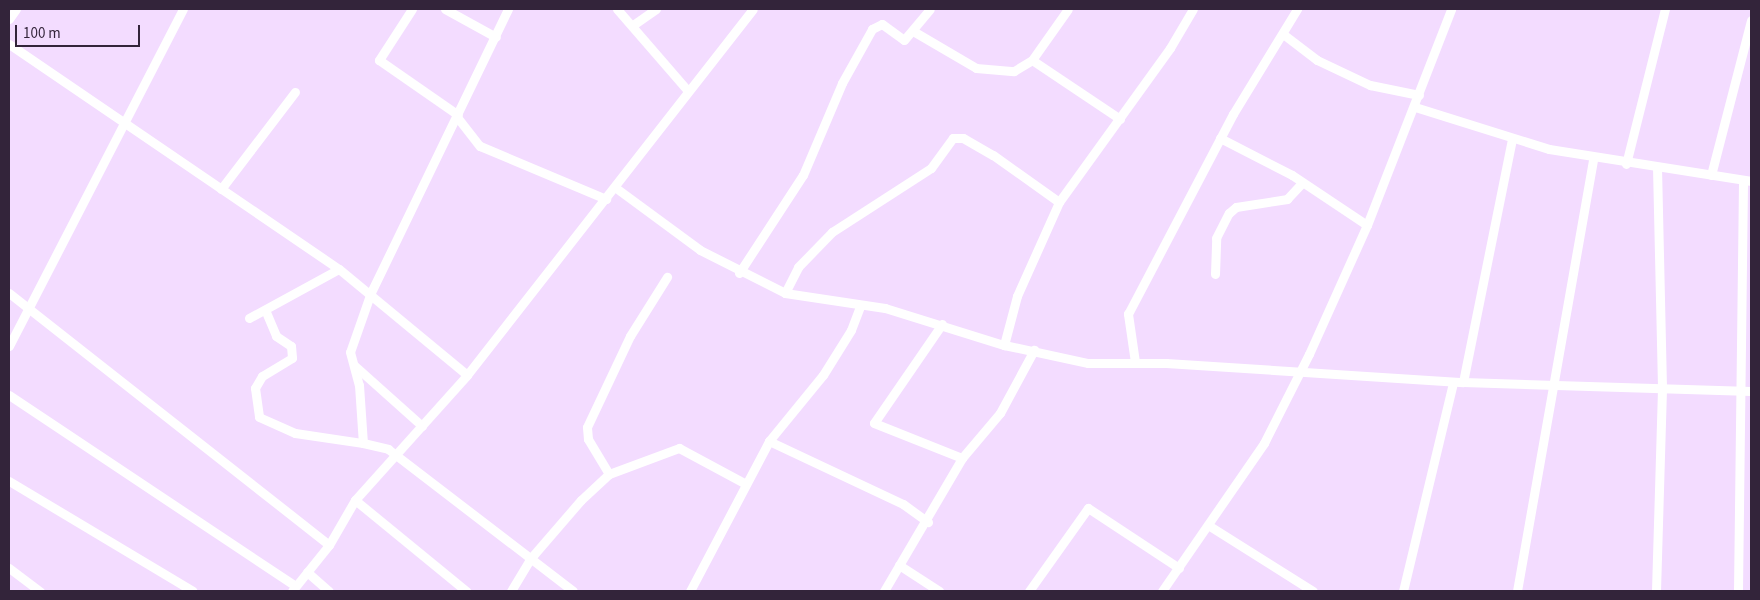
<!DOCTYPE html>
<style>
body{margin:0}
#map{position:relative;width:1760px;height:600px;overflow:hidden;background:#f3dcff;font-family:"Source Sans 3",sans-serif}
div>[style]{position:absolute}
.minor>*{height:9px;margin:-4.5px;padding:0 4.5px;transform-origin:4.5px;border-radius:4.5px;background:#fff}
span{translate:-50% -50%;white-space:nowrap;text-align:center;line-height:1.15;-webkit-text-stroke:5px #f3dcff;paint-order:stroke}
.frame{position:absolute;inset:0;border:10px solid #33243a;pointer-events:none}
.scale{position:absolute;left:15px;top:25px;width:125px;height:22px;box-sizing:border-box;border:2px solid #33243a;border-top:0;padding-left:6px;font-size:15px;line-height:18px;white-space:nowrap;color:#33243a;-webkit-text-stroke:4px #f3dcff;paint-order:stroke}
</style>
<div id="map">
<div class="minor">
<div style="left:412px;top:9px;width:61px;rotate:122.9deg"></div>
<div style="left:379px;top:60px;width:96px;rotate:34.8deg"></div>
<div style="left:445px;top:9px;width:58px;rotate:28.8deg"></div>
<div style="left:508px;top:9px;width:318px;rotate:115.8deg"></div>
<div style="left:370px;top:295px;width:60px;rotate:109.3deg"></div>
<div style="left:350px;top:352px;width:34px;rotate:75deg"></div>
<div style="left:359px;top:385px;width:58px;rotate:86.1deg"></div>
<div style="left:363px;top:443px;width:26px;rotate:13deg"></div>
<div style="left:388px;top:449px;width:233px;rotate:37.5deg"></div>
<div style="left:617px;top:9px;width:108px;rotate:49.1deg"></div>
<div style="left:9px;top:19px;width:12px;rotate:-55deg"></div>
<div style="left:633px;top:25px;width:28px;rotate:-35deg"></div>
<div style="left:913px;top:31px;width:73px;rotate:30.4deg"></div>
<div style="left:976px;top:68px;width:38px;rotate:5deg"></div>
<div style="left:1014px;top:71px;width:21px;rotate:-31deg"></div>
<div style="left:1032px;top:60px;width:62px;rotate:-54.8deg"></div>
<div style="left:1283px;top:34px;width:43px;rotate:37.4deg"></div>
<div style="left:1317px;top:60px;width:59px;rotate:25.3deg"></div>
<div style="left:1370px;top:85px;width:50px;rotate:11.5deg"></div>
<div style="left:9px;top:44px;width:399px;rotate:34.3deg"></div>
<div style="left:339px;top:269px;width:166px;rotate:39.6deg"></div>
<div style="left:1032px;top:60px;width:106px;rotate:33.8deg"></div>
<div style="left:1415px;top:107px;width:140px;rotate:17.4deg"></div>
<div style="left:1549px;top:149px;width:205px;rotate:9deg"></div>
<div style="left:457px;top:117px;width:37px;rotate:52deg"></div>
<div style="left:480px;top:146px;width:137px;rotate:22.8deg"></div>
<div style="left:1220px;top:138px;width:81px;rotate:27.2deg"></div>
<div style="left:1292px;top:175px;width:90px;rotate:33.7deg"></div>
<div style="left:1626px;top:164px;width:160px;rotate:-75.9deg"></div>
<div style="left:1711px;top:175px;width:160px;rotate:-75.5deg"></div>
<div style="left:616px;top:188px;width:104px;rotate:36.4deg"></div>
<div style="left:700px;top:250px;width:95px;rotate:26.8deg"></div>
<div style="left:785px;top:293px;width:101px;rotate:8.5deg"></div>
<div style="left:885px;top:308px;width:125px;rotate:17.3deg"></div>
<div style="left:1004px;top:345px;width:86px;rotate:12.1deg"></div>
<div style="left:1088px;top:363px;width:78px"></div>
<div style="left:1166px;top:363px;width:298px;rotate:3.7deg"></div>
<div style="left:1463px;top:382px;width:288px;rotate:1.8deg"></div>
<div style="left:221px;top:189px;width:122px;rotate:-52.7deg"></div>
<div style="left:739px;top:273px;width:117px;rotate:-56.9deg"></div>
<div style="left:803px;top:175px;width:100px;rotate:-67deg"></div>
<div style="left:842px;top:83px;width:62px;rotate:-60.9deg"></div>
<div style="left:872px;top:29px;width:11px;rotate:-27deg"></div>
<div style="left:882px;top:24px;width:27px;rotate:36deg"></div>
<div style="left:904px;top:40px;width:40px;rotate:-50deg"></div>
<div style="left:1215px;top:274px;width:36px;rotate:-88deg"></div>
<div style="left:1216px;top:238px;width:28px;rotate:-63deg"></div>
<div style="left:1229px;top:213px;width:9px;rotate:-41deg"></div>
<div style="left:1236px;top:207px;width:52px;rotate:-8.9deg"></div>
<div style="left:1287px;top:199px;width:22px;rotate:-47deg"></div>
<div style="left:9px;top:293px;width:407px;rotate:38.2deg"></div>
<div style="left:785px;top:293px;width:29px;rotate:-63deg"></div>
<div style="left:798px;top:267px;width:49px;rotate:-45.8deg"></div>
<div style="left:832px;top:232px;width:118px;rotate:-32.9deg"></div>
<div style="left:931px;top:168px;width:37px;rotate:-54deg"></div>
<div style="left:953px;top:138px;width:10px"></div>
<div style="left:963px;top:138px;width:34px;rotate:30deg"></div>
<div style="left:993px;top:155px;width:81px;rotate:35.5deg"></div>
<div style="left:266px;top:312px;width:26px;rotate:67deg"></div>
<div style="left:276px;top:336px;width:18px;rotate:34deg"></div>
<div style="left:291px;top:346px;width:12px;rotate:85deg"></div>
<div style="left:292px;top:358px;width:35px;rotate:149deg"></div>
<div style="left:262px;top:376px;width:14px;rotate:120deg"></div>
<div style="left:255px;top:388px;width:29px;rotate:82deg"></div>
<div style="left:259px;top:417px;width:39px;rotate:24deg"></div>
<div style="left:295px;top:433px;width:69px;rotate:8.4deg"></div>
<div style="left:249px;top:318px;width:102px;rotate:-28.6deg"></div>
<div style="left:942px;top:324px;width:120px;rotate:124.5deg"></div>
<div style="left:874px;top:423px;width:95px;rotate:21.7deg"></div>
<div style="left:1004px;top:345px;width:51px;rotate:-75.1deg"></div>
<div style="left:1017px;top:296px;width:103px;rotate:-65.9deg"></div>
<div style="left:1059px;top:202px;width:190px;rotate:-54.2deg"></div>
<div style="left:1170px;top:48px;width:45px;rotate:-59.5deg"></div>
<div style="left:9px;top:346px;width:379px;rotate:-62.7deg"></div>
<div style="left:1135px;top:362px;width:49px;rotate:-98.3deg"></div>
<div style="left:1128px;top:314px;width:226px;rotate:-62.3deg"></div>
<div style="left:1233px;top:114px;width:123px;rotate:-58.6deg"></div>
<div style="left:355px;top:366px;width:90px;rotate:41.8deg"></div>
<div style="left:1463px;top:382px;width:248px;rotate:-78.6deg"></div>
<div style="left:9px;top:395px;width:344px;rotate:33.7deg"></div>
<div style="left:769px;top:441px;width:148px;rotate:25.2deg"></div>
<div style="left:903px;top:504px;width:31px;rotate:36deg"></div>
<div style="left:609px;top:474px;width:41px;rotate:-121deg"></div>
<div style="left:588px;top:439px;width:12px;rotate:-95deg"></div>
<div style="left:587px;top:427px;width:101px;rotate:-64.7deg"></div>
<div style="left:630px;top:336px;width:70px;rotate:-57.9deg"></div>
<div style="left:9px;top:481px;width:214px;rotate:30.9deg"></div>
<div style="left:355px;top:500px;width:144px;rotate:39.3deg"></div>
<div style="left:1208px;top:525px;width:124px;rotate:32.2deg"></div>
<div style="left:899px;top:565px;width:48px;rotate:33deg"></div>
<div style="left:9px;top:568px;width:39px;rotate:37deg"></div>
<div style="left:307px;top:572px;width:29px;rotate:41deg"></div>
<div style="left:292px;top:591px;width:59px;rotate:-51.2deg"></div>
<div style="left:329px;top:545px;width:52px;rotate:-60deg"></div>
<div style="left:355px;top:500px;width:168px;rotate:-48.1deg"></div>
<div style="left:467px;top:375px;width:464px;rotate:-52deg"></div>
<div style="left:511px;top:591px;width:37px;rotate:-59deg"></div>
<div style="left:530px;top:559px;width:78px;rotate:-49.2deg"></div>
<div style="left:581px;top:500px;width:38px;rotate:-43deg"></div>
<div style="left:609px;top:474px;width:75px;rotate:-20.4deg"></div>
<div style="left:679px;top:448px;width:76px;rotate:28.2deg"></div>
<div style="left:690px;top:591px;width:170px;rotate:-62.2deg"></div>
<div style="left:769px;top:441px;width:85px;rotate:-50.7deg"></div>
<div style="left:823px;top:375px;width:53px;rotate:-58.1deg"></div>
<div style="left:851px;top:330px;width:26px;rotate:-69deg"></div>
<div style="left:884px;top:591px;width:154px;rotate:-59.6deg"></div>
<div style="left:962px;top:458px;width:59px;rotate:-49.8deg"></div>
<div style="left:1000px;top:413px;width:72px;rotate:-61.6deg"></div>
<div style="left:1029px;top:591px;width:102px;rotate:-54.6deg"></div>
<div style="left:1088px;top:508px;width:109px;rotate:33.4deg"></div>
<div style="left:1162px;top:591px;width:180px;rotate:-55.4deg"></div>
<div style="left:1264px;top:443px;width:100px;rotate:-63.2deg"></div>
<div style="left:1309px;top:354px;width:141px;rotate:-65.8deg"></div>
<div style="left:1367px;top:225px;width:232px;rotate:-68.7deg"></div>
<div style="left:1403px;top:591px;width:215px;rotate:-76.5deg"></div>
<div style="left:1517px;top:591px;width:440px;rotate:-80deg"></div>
<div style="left:1656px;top:591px;width:204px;rotate:-88.3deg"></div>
<div style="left:1662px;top:387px;width:220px;rotate:-91.3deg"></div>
<div style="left:1738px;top:591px;width:411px;rotate:-89.3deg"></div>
</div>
<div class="frame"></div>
<div class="scale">100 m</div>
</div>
